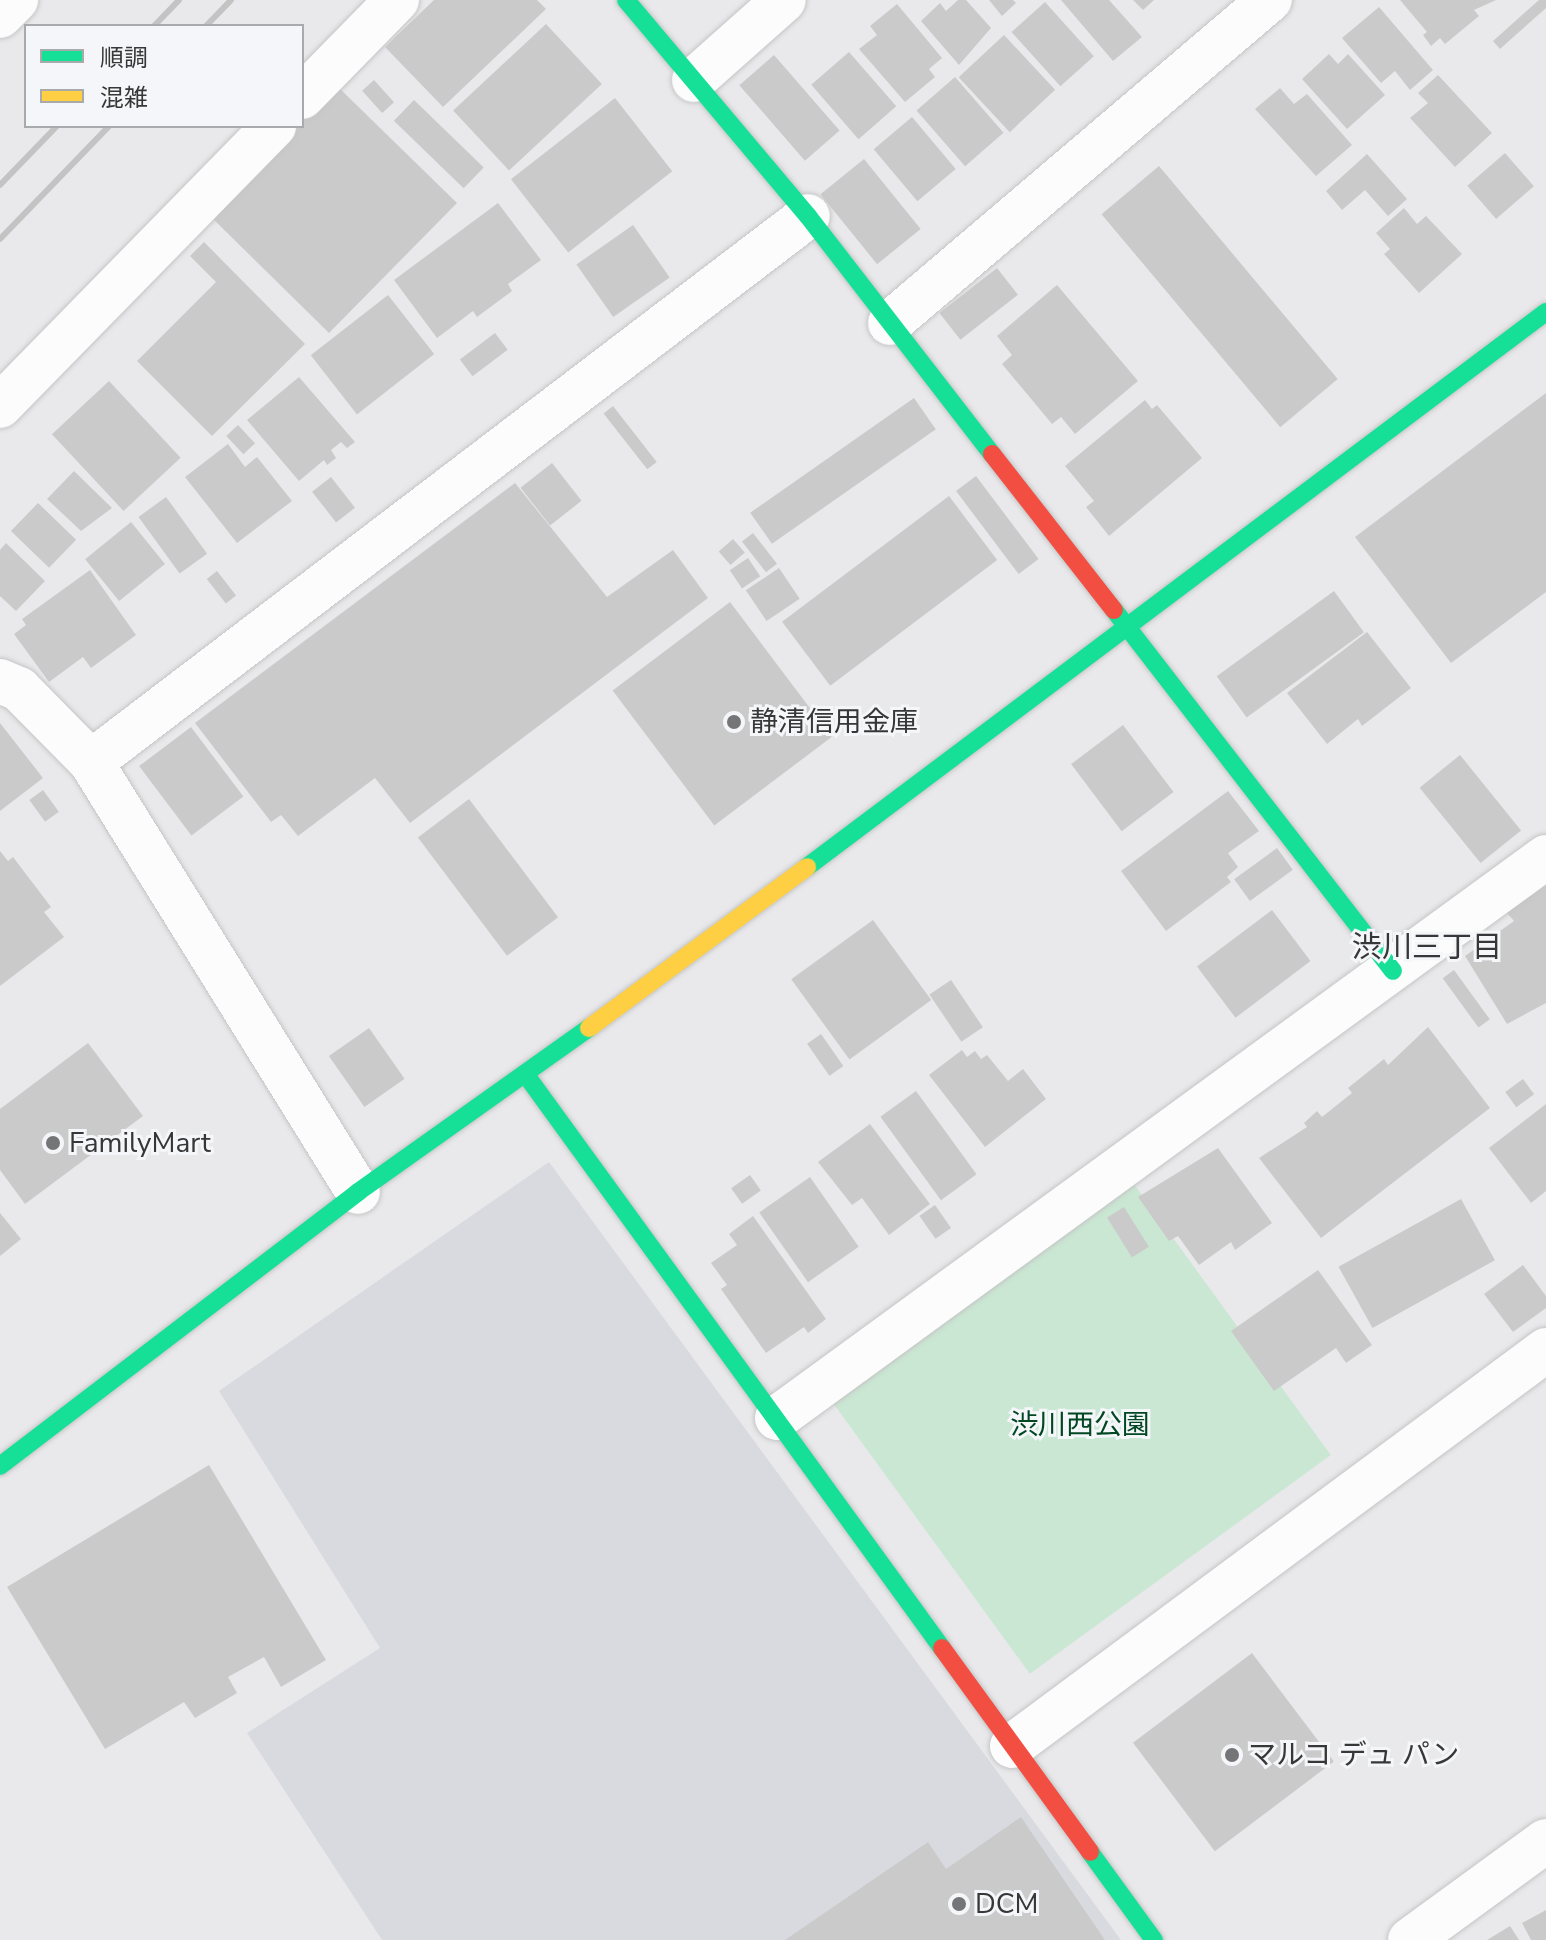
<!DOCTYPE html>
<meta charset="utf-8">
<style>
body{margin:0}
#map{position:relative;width:1546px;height:1940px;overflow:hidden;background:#e9e9eb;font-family:"Nunito Sans","Noto Sans JP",sans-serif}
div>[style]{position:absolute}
.built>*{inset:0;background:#d8dadf}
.green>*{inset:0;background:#cae7d3;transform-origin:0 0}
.building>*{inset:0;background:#cbcacb;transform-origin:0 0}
.roads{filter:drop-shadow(0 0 2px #c4c5c6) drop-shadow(0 0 2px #c4c5c6)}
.street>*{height:44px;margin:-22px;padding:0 22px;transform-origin:22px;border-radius:22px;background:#fcfcfc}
.fast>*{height:18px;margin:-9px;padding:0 9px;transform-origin:9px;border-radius:9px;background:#16e098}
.slow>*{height:18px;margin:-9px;padding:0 9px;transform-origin:9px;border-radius:9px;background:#ffcf43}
.jam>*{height:18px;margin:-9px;padding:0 9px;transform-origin:9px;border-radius:9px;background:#f24e42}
.rail>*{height:6px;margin:-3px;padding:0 3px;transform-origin:3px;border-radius:3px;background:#c3c3c3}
.dots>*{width:22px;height:22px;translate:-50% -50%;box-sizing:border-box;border:4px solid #f5f6f9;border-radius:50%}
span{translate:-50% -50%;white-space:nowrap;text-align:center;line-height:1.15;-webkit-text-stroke:6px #f5f6f9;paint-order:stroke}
.poi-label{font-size:28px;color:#373738}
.left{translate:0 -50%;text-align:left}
.park-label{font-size:28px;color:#004723}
.neighbourhood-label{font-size:30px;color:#373739}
.legend{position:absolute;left:24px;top:24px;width:280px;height:104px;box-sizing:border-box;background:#f5f6f9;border:2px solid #a9aaac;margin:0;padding:10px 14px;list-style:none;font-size:24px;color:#373738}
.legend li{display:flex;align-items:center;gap:16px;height:40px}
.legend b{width:40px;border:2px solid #a9aaac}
</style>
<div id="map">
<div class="built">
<div style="clip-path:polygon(549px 1162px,1121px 1940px,382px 1940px,247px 1733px,380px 1648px,219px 1391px)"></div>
</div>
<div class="green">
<div style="left:1128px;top:1176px;width:345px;height:372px;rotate:54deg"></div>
</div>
<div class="building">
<div style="clip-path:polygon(434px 0,537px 0,546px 9px,443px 107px,385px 47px)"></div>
<div style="clip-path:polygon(958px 0,966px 0,991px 28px,959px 65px,921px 21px,940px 3px,946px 11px)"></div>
<div style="clip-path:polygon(989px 0,1013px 0,1016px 3px,1002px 16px)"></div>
<div style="clip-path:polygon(1061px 0,1109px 0,1142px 37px,1113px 61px)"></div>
<div style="clip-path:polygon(1133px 0,1154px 0,1143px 10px)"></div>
<div style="clip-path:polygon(1400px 0,1496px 0,1474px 10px,1479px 16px,1445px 44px,1440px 38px,1431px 46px,1423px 35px,1427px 32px)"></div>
<div style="clip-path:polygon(1539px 0,1546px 0,1546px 8px,1500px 49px,1493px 41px)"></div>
<div style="left:1045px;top:2px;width:73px;height:45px;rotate:48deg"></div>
<div style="clip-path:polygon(897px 4px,942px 58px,929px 69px,935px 77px,905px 102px,859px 49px,877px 35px,870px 26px)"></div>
<div style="clip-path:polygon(1379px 7px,1433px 70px,1410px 90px,1395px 71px,1381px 83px,1342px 38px)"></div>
<div style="left:546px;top:24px;width:82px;height:127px;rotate:47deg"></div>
<div style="left:1004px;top:35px;width:75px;height:62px;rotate:47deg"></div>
<div style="left:849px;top:52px;width:72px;height:50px;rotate:49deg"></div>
<div style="clip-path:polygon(1329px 54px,1338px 64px,1348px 54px,1385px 95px,1347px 129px,1302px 79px)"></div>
<div style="left:774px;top:55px;width:100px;height:46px;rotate:49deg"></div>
<div style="clip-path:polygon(1438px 75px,1492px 133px,1455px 167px,1410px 118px,1428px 103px,1418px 93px)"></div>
<div style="left:955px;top:77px;width:74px;height:51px;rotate:49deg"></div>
<div style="left:374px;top:80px;width:30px;height:16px;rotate:48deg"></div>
<div style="clip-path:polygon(335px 84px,457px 203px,329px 333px,208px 214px,294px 126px,302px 126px,302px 118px)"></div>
<div style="clip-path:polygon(1280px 88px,1294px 104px,1307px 94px,1352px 145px,1316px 176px,1255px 109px)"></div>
<div style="left:615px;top:98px;width:93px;height:132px;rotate:52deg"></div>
<div style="left:414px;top:100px;width:97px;height:29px;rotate:44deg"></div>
<div style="left:912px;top:117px;width:68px;height:50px;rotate:50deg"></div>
<div style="left:1505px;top:153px;width:44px;height:50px;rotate:49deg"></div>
<div style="clip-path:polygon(1367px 154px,1407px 199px,1388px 216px,1365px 190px,1342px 210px,1326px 191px)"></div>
<div style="left:864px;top:159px;width:90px;height:56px;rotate:51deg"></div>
<div style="left:1159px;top:166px;width:278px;height:75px;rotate:50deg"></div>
<div style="clip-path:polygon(498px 203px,541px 260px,508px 284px,512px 291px,477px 317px,473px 311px,437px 338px,394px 280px)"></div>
<div style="clip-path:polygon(1404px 208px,1417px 224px,1426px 216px,1462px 254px,1419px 293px,1384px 254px,1390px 249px,1376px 233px)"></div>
<div style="left:633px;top:225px;width:64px;height:69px;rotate:55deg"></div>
<div style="clip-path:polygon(204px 242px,305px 344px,212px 436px,137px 361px,216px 282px,190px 256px)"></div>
<div style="left:997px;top:268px;width:34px;height:73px;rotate:52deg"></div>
<div style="clip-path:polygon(1057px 285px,1138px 381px,1075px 434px,1061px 417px,1052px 424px,1002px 364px,1012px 355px,997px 336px)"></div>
<div style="left:388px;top:295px;width:75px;height:98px;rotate:52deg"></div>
<div style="left:495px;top:333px;width:21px;height:44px;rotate:53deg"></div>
<div style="clip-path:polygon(299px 377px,355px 442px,347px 448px,341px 442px,331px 450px,336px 458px,327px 465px,324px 460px,299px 481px,247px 420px)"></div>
<div style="left:109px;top:381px;width:105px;height:78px;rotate:47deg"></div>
<div style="clip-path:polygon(1546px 393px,1546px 592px,1451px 663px,1355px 537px)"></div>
<div style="left:914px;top:398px;width:38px;height:200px;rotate:55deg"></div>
<div style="clip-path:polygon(1145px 400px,1152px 409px,1157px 405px,1202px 458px,1109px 536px,1086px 507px,1094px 501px,1065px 466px)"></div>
<div style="left:613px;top:406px;width:71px;height:12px;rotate:52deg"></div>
<div style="left:238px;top:425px;width:25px;height:16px;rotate:47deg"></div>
<div style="clip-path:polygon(228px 444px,245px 467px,257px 457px,292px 501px,237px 543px,185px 477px)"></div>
<div style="left:552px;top:463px;width:48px;height:40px;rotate:52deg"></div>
<div style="clip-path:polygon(74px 471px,112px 508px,81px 531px,47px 499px)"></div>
<div style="left:976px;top:476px;width:104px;height:25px;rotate:53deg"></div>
<div style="left:331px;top:477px;width:39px;height:24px;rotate:52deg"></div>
<div style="clip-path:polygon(515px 483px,607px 597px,673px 550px,708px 598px,410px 823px,375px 778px,298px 836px,281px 815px,271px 822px,195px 723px)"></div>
<div style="left:949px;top:496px;width:80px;height:209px;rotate:53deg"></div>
<div style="left:166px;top:497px;width:70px;height:34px;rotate:54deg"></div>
<div style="left:38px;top:503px;width:53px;height:39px;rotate:44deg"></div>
<div style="left:131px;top:522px;width:54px;height:59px;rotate:51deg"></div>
<div style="left:753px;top:533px;width:39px;height:14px;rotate:52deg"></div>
<div style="left:733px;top:539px;width:18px;height:19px;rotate:49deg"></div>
<div style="clip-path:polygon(6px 543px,45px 581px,16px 611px,0 596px,0 550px)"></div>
<div style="left:748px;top:558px;width:22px;height:22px;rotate:56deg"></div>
<div style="left:779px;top:568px;width:37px;height:40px;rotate:56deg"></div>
<div style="clip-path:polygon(90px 570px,136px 635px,91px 668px,83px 657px,49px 682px,14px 634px,26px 625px,22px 619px)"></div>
<div style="left:217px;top:571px;width:31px;height:13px;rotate:52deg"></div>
<div style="left:1334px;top:591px;width:51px;height:145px;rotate:54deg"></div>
<div style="left:730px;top:602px;width:169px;height:147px;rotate:53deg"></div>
<div style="clip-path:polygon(1367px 632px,1411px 688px,1362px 726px,1358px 719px,1327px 744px,1287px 693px)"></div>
<div style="clip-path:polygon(0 723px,43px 778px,0 811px)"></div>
<div style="left:1123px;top:725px;width:84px;height:65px;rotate:53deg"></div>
<div style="left:191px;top:727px;width:87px;height:65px;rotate:53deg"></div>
<div style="left:1460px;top:755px;width:97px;height:52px;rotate:51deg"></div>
<div style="left:43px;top:790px;width:27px;height:17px;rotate:54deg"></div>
<div style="clip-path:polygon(1228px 791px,1259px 831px,1228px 853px,1238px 867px,1227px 877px,1231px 882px,1166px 931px,1121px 871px)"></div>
<div style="left:469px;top:799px;width:148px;height:64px;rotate:53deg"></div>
<div style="left:1277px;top:848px;width:27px;height:53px;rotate:54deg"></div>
<div style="clip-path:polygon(0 851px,8px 861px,13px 857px,51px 907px,44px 912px,64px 937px,0 986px)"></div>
<div style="clip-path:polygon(1546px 885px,1546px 1003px,1507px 1024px,1465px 956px,1514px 921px,1507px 913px)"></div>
<div style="left:1272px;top:910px;width:64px;height:94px;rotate:53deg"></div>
<div style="left:873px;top:920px;width:99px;height:101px;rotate:54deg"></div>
<div style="left:1454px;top:970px;width:61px;height:14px;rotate:54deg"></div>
<div style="left:951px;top:980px;width:57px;height:26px;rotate:56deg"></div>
<div style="clip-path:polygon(1428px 1027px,1490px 1108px,1321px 1238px,1259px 1158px,1307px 1127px,1304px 1123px,1317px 1111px,1322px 1117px,1352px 1093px,1348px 1088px,1384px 1059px,1388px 1065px)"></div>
<div style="left:369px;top:1028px;width:62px;height:49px;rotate:55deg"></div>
<div style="left:821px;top:1034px;width:39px;height:17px;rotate:55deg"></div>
<div style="clip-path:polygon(88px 1043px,143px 1116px,25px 1204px,0 1170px,0 1109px)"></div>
<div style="clip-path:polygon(962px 1050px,967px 1057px,975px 1051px,981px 1059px,987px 1055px,1008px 1081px,1023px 1069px,1046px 1099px,985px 1147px,929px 1075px)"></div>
<div style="left:1523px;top:1079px;width:19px;height:22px;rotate:54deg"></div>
<div style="left:916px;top:1091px;width:103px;height:44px;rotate:54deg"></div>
<div style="clip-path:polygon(1546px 1104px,1546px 1191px,1531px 1203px,1489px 1148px)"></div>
<div style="clip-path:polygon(870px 1124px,930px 1204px,889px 1235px,862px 1198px,852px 1205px,818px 1162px)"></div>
<div style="clip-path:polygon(1218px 1148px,1272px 1223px,1235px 1250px,1231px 1242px,1199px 1265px,1178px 1236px,1169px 1241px,1138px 1197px)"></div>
<div style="left:750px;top:1175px;width:19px;height:23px;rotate:55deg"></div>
<div style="left:810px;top:1177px;width:85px;height:62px;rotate:55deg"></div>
<div style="left:1461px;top:1199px;width:70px;height:140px;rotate:61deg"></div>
<div style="left:935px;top:1205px;width:28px;height:19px;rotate:55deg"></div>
<div style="left:1124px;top:1207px;width:47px;height:20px;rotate:58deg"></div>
<div style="clip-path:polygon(0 1213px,21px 1239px,0 1256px)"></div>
<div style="clip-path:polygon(753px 1216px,826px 1319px,808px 1333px,804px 1327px,766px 1353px,721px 1289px,727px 1285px,711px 1263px,737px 1245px,729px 1234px)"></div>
<div style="clip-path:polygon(1523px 1265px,1546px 1296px,1546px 1308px,1513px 1332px,1484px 1294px)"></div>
<div style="clip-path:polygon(1318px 1270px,1372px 1345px,1346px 1363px,1336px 1348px,1274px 1391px,1231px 1331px)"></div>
<div style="clip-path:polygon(209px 1465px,326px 1660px,281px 1687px,264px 1657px,228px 1677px,237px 1693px,195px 1718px,184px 1702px,105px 1749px,7px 1587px)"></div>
<div style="left:1252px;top:1653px;width:136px;height:149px;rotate:53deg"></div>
<div style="clip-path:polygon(1021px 1817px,1105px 1940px,785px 1940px,928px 1842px,946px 1869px)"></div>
<div style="clip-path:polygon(1546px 1910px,1546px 1940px,1531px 1940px,1522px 1923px)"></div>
<div style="clip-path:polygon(1510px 1926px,1519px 1940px,1487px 1940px)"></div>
</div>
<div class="roads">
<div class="street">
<div style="left:0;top:16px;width:23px;rotate:-45deg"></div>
<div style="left:694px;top:80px;width:120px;rotate:-41.6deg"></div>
<div style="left:302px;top:97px;width:136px;rotate:-45.6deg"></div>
<div style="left:890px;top:323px;width:499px;rotate:-40.4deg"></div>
<div style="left:0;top:406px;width:392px;rotate:-45.6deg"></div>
<div style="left:0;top:681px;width:21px;rotate:23deg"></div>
<div style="left:19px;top:689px;width:103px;rotate:45.4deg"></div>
<div style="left:91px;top:762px;width:506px;rotate:58.16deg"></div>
<div style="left:91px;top:762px;width:901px;rotate:-37.29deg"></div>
<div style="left:777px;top:1418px;width:952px;rotate:-36.11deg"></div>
<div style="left:1012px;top:1746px;width:665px;rotate:-36.56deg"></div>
<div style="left:1410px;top:1940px;width:168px;rotate:-36.1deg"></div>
</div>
<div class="fast">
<div style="left:626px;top:0;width:282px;rotate:49.9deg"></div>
<div style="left:808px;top:216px;width:301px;rotate:52.3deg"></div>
<div style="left:1114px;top:610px;width:456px;rotate:52.3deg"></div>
<div style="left:807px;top:867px;width:924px;rotate:-36.91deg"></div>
<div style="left:526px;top:1075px;width:708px;rotate:54.02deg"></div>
<div style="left:0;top:1466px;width:451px;rotate:-37.4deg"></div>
<div style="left:358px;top:1192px;width:283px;rotate:-35.4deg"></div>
<div style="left:1090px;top:1852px;width:109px;rotate:54deg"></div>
</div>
<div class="slow">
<div style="left:589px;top:1028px;width:271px;rotate:-36.4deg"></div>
</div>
<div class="jam">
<div style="left:992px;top:454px;width:198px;rotate:52deg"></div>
<div style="left:942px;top:1648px;width:252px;rotate:54deg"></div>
</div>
</div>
<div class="rail">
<div style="left:154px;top:26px;width:36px;rotate:-46deg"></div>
<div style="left:206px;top:26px;width:36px;rotate:-46deg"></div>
<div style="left:0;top:185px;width:82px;rotate:-46deg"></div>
<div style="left:0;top:239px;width:157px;rotate:-46deg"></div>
</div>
<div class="dots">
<div style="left:734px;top:722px;background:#757577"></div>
<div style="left:53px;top:1143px;background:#757577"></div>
<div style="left:1232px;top:1755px;background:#757577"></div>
<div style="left:959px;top:1904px;background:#757577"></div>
</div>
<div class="poi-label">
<span class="left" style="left:750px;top:722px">静清信用金庫</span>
<span class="left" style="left:69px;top:1143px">FamilyMart</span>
<span class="left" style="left:1248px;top:1755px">マルコ デュ パン</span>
<span class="left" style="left:975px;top:1904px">DCM</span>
</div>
<div class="park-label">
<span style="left:1080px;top:1425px">渋川西公園</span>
</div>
<div class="neighbourhood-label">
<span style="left:1427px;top:948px">渋川三丁目</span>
</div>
<ul class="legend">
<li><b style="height:10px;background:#16e098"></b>順調</li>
<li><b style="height:10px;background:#ffcf43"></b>混雑</li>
</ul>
</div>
